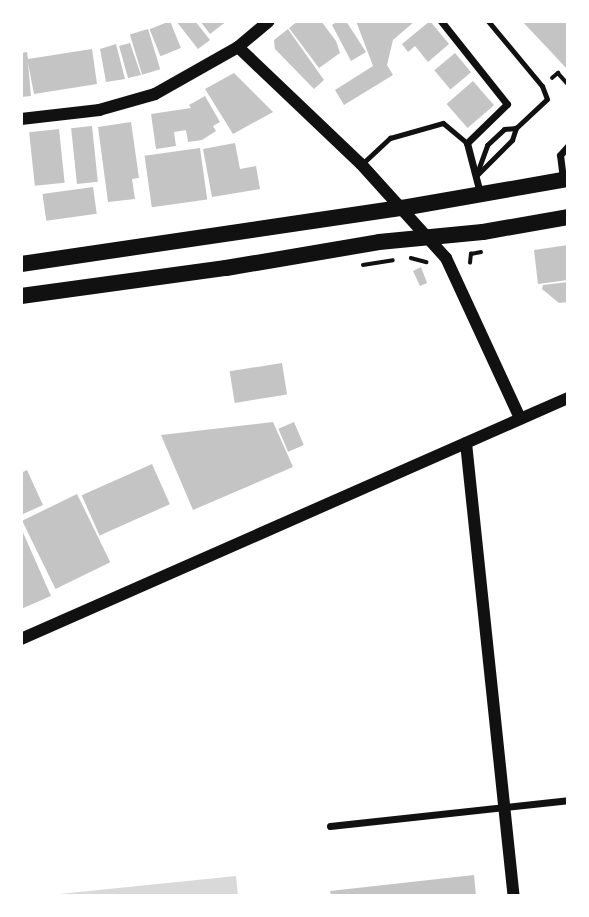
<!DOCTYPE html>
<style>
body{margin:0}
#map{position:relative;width:589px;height:917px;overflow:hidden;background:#fff;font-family:Bitter,serif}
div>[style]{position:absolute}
.water>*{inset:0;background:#d9d9d9}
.building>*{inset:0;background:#c4c4c4;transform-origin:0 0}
.path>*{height:3.5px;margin:-1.75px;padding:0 1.75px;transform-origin:1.75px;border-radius:1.75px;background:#111}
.service>*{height:5px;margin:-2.5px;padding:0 2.5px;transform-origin:2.5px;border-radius:2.5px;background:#111}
.minor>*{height:7px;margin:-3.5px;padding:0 3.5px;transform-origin:3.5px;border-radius:3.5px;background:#111}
.tertiary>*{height:12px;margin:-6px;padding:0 6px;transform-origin:6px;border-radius:6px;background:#111}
.primary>*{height:16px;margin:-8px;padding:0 8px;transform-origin:8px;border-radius:8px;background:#111}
span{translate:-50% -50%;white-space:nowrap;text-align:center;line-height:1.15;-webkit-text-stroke:7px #fff;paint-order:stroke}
.frame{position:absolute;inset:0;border:23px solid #fff;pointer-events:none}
</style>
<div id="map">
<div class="water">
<div style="clip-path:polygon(236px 876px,238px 896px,40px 896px)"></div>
</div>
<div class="building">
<div style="left:170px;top:21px;width:29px;height:22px;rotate:68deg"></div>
<div style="clip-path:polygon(176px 21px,195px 21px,210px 40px,198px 49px)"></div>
<div style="clip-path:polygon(200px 21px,227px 21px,210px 34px)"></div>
<div style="clip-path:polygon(298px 21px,321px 21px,336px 41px,340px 53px,319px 68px,289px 28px)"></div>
<div style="clip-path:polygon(338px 21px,346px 21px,366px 52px,351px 61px,332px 25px)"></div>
<div style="clip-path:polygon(356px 21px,415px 21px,393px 40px,387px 65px,393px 75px,344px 105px,335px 90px,373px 66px)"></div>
<div style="clip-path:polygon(430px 21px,449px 44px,428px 62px,415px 46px,408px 52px,402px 44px)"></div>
<div style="clip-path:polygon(522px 21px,568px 21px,568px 70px)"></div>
<div style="left:148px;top:29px;width:42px;height:19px;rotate:73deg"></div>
<div style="clip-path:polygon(288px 29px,324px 80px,314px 89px,275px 49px,274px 40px)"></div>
<div style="clip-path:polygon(130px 43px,141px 75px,128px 78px,119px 46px)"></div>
<div style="clip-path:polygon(116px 44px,125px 79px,106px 82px,100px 49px)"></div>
<div style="clip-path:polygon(92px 49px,97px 84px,34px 94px,28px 63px,31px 96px,21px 97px,21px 53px,27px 52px,28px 59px)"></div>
<div style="left:455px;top:53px;width:25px;height:27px;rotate:50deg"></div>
<div style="clip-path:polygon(234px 73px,273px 112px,233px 134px,205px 89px)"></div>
<div style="left:473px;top:81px;width:32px;height:35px;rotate:49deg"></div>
<div style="clip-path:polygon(205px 96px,220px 122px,213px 126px,216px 131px,202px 140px,188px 142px,186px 130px,174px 132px,176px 146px,156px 149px,151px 114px,191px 108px,189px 105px)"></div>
<div style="clip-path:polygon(131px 122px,139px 178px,132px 179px,135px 199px,108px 202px,98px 127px)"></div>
<div style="left:92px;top:126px;width:56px;height:21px;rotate:84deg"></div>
<div style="left:59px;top:129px;width:54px;height:30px;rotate:84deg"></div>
<div style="clip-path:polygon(235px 143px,240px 169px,256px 166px,260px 189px,212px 197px,203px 149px)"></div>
<div style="left:200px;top:148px;width:52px;height:56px;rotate:82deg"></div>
<div style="left:93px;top:187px;width:27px;height:51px;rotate:82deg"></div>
<div style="clip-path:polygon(568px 245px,568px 280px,538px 284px,534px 250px)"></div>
<div style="clip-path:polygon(421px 267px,427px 283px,420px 286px,413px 271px)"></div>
<div style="clip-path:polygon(568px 282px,568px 302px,559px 303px,542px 289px,543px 285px)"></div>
<div style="left:282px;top:363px;width:32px;height:53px;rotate:81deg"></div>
<div style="clip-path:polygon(273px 422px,293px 467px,193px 510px,161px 435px)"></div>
<div style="left:294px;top:422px;width:25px;height:17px;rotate:67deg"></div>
<div style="left:152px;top:464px;width:44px;height:77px;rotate:66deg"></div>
<div style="clip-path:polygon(27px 470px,43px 505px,21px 515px,21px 473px)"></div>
<div style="left:77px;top:494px;width:76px;height:61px;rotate:64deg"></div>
<div style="clip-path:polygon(21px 528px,51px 596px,21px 609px)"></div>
<div style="clip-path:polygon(474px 875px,476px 896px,331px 896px,330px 891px)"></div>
</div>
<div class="path">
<div style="left:552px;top:78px;width:8px;rotate:-40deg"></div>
<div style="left:558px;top:73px;width:15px;rotate:48deg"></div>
<div style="left:411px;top:258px;width:16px;rotate:15deg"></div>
<div style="left:470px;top:263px;width:9px;rotate:-84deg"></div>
<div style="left:471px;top:254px;width:10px;rotate:-11deg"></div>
<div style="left:363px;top:265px;width:30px;rotate:-9deg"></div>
</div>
<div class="service">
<div style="left:363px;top:163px;width:37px;rotate:-43deg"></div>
<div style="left:390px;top:138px;width:55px;rotate:-15.8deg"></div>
<div style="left:443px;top:123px;width:31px;rotate:40deg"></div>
<div style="left:477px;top:173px;width:30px;rotate:-70deg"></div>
<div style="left:487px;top:145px;width:23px;rotate:-43deg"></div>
<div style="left:504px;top:129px;width:12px;rotate:-5deg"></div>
<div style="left:476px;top:176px;width:51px;rotate:-45deg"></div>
<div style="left:512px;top:140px;width:13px;rotate:-72deg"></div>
<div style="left:516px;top:128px;width:42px;rotate:-43.1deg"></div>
<div style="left:547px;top:99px;width:14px;rotate:-111deg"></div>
<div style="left:542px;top:86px;width:85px;rotate:-129.7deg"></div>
</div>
<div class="minor">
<div style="left:441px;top:21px;width:106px;rotate:51.5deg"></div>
<div style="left:507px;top:104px;width:56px;rotate:135.7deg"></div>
<div style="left:467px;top:143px;width:52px;rotate:75.4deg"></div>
<div style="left:563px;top:179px;width:24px;rotate:-97deg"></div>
<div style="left:560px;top:155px;width:12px;rotate:-48deg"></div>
<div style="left:330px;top:826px;width:239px;rotate:-6.2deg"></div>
</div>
<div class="tertiary">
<div style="left:238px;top:47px;width:170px;rotate:43.6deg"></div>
<div style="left:361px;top:164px;width:127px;rotate:47.9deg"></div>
<div style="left:446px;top:258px;width:176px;rotate:65.2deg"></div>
<div style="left:21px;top:119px;width:79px;rotate:-6.6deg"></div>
<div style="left:99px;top:110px;width:58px;rotate:-15.9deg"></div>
<div style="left:155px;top:94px;width:95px;rotate:-29.5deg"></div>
<div style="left:238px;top:47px;width:40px;rotate:-40deg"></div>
<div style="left:466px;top:443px;width:456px;rotate:84deg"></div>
<div style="left:21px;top:639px;width:598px;rotate:-23.78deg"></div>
</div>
<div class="primary">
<div style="left:21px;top:264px;width:385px;rotate:-8.4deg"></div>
<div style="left:402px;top:208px;width:169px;rotate:-9.9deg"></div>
<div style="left:21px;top:296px;width:207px;rotate:-7.8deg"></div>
<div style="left:226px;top:268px;width:155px;rotate:-9.6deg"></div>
<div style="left:379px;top:242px;width:104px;rotate:-5.5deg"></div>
<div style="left:483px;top:232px;width:86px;rotate:-10deg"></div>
</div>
<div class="frame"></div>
</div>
